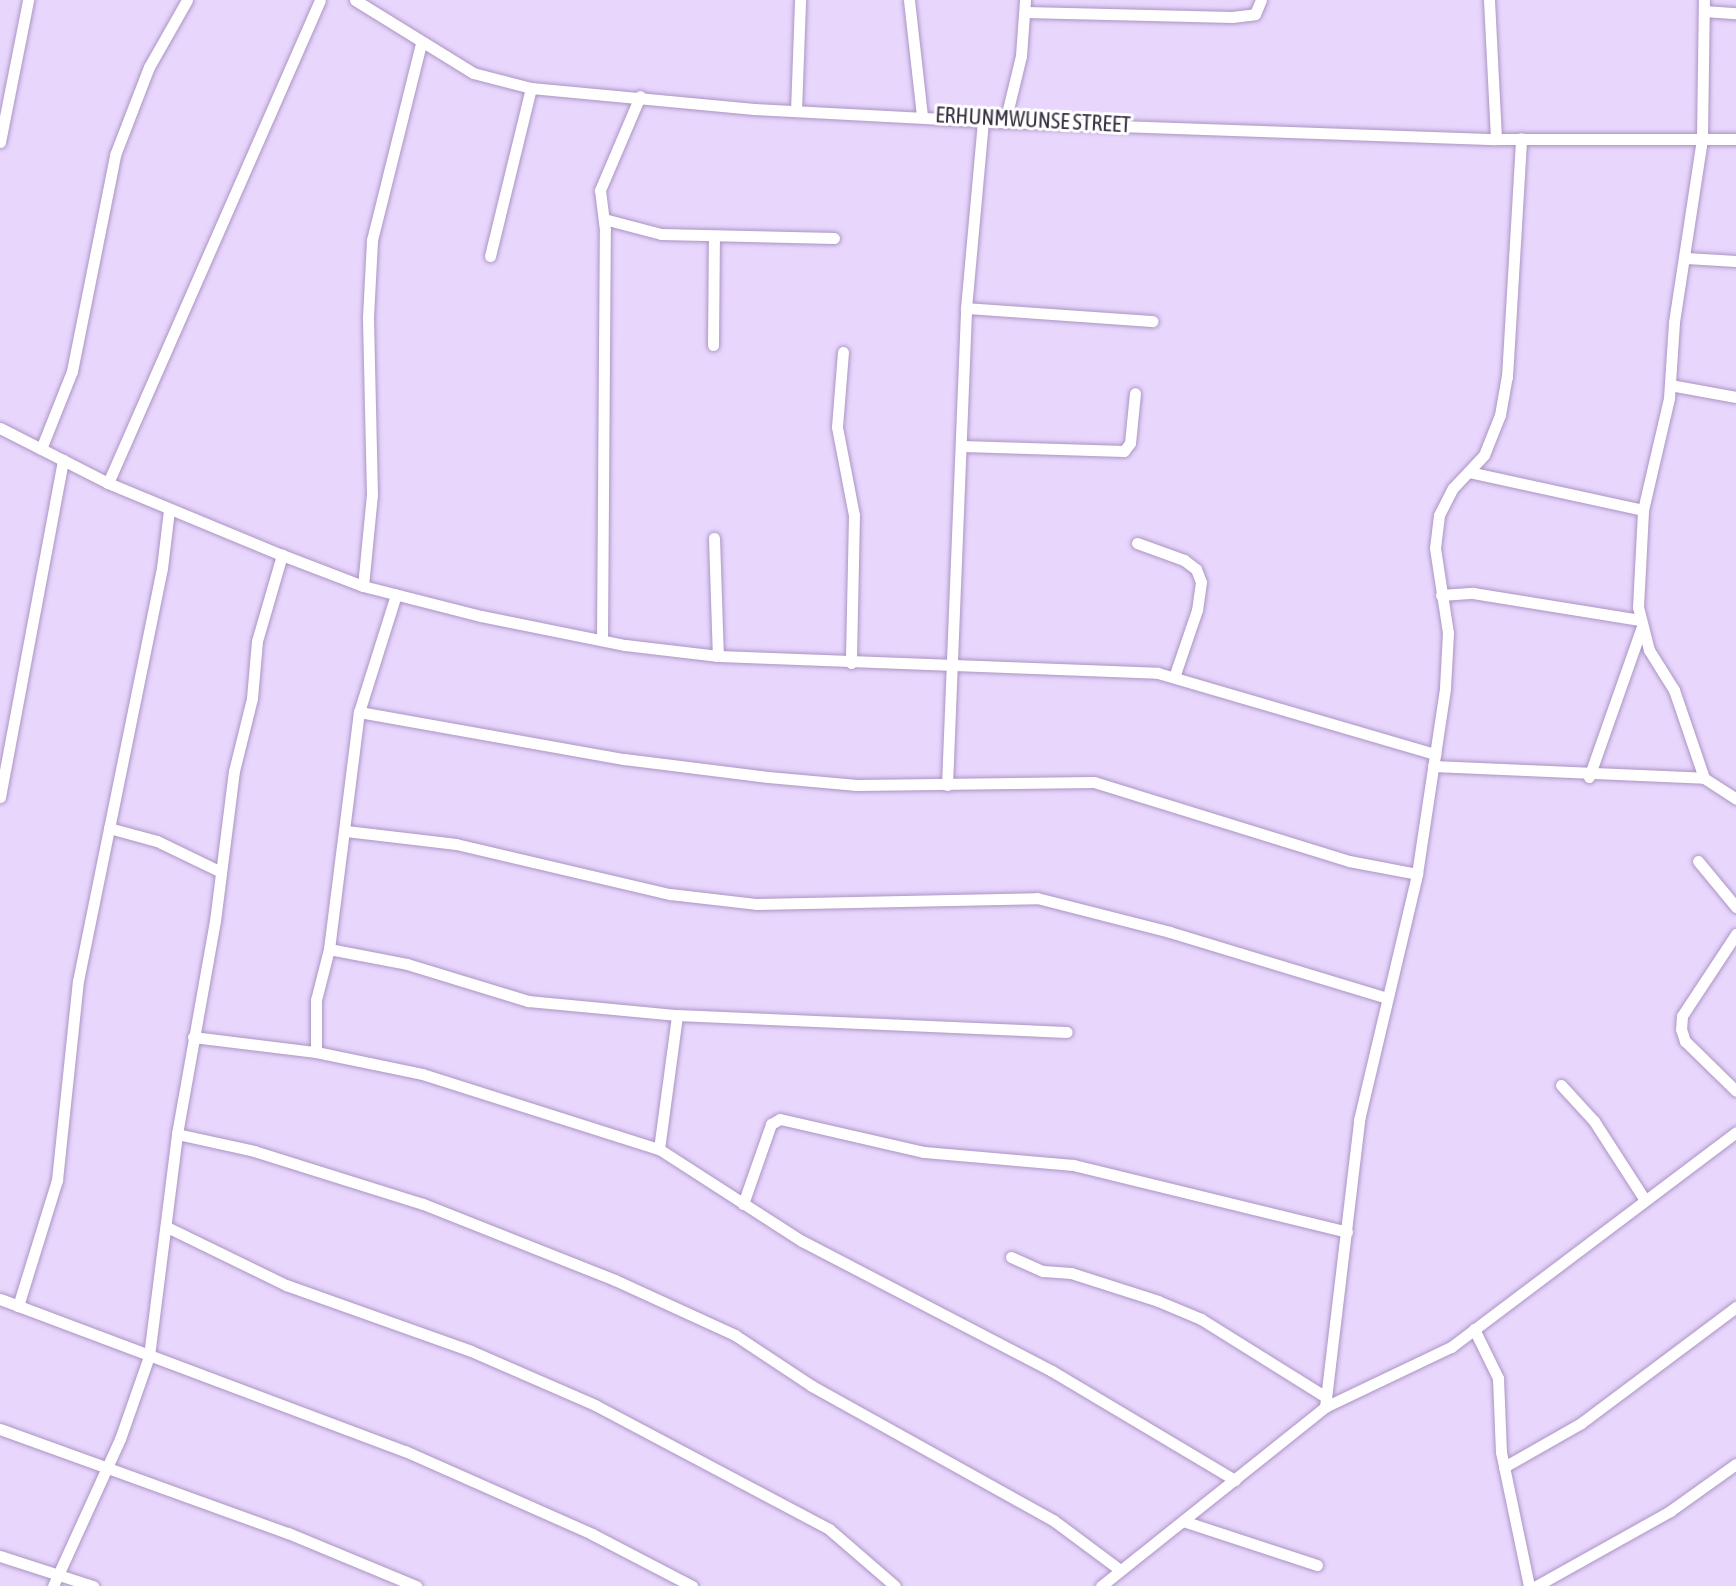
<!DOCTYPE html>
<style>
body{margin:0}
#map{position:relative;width:1736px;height:1586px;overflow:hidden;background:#e8d6fd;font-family:"Asap Condensed",sans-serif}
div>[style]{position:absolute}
.roads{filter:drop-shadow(0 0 2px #ab95c3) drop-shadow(0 0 2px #ab95c3)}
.minor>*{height:11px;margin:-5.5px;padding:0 5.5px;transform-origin:5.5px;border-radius:5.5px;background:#fff}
span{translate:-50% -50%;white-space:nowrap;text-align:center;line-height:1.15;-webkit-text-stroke:6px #fff;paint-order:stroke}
.street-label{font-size:22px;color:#372f41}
</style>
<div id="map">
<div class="roads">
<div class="minor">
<div style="left:355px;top:0;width:139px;rotate:31.7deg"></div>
<div style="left:473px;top:73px;width:60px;rotate:14.5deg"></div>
<div style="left:531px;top:88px;width:224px;rotate:5.4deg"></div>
<div style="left:754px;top:109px;width:251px;rotate:3deg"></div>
<div style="left:1005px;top:122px;width:491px;rotate:2deg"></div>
<div style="left:1496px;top:139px;width:240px"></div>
<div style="left:909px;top:0;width:116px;rotate:83.6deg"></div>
<div style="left:1489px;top:0;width:139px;rotate:87.1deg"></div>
<div style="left:1704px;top:11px;width:32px;rotate:4deg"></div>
<div style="left:1025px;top:12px;width:207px;rotate:1.4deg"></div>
<div style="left:1232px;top:17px;width:23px;rotate:-7deg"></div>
<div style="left:1255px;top:14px;width:15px;rotate:-67deg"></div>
<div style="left:796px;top:111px;width:111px;rotate:-87.9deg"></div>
<div style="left:1005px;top:122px;width:68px;rotate:-76.4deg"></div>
<div style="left:1021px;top:56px;width:56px;rotate:-85.9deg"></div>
<div style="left:0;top:142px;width:145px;rotate:-78.8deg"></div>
<div style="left:604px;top:219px;width:59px;rotate:14.7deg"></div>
<div style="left:661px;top:234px;width:173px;rotate:1.3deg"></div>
<div style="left:490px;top:256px;width:173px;rotate:-76.3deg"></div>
<div style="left:1686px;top:258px;width:50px;rotate:3.4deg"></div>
<div style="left:966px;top:308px;width:187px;rotate:4deg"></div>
<div style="left:713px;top:345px;width:108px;rotate:-89.5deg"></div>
<div style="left:843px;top:352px;width:75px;rotate:94.6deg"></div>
<div style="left:837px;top:427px;width:90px;rotate:79.1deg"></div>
<div style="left:854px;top:515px;width:148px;rotate:91.2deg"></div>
<div style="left:1670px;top:385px;width:67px;rotate:10.3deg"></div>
<div style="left:0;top:428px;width:121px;rotate:27deg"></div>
<div style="left:108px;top:483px;width:188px;rotate:22.5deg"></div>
<div style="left:282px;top:555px;width:87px;rotate:20.9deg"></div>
<div style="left:363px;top:586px;width:122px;rotate:14.3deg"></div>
<div style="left:481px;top:616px;width:147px;rotate:11.4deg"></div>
<div style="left:625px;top:645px;width:94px;rotate:6.7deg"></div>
<div style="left:718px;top:656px;width:440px;rotate:2.2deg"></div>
<div style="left:1158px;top:673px;width:289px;rotate:16.3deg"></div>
<div style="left:962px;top:446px;width:162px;rotate:1.8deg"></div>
<div style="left:1124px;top:451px;width:10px;rotate:-53deg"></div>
<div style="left:1130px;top:443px;width:50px;rotate:-84.3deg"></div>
<div style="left:41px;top:449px;width:84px;rotate:-68.3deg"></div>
<div style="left:72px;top:371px;width:220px;rotate:-78.7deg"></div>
<div style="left:115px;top:155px;width:94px;rotate:-68.9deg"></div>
<div style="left:149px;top:67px;width:77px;rotate:-60.4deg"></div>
<div style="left:1469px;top:472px;width:178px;rotate:12.3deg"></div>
<div style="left:108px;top:483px;width:527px;rotate:-66.3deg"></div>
<div style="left:714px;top:538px;width:118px;rotate:88.1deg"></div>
<div style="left:1137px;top:543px;width:50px;rotate:19.9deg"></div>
<div style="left:1184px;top:560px;width:15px;rotate:37deg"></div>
<div style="left:1196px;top:569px;width:14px;rotate:69deg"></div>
<div style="left:1201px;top:582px;width:28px;rotate:98deg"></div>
<div style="left:1197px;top:610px;width:71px;rotate:108.9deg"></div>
<div style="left:363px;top:586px;width:91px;rotate:-84.4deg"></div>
<div style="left:372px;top:495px;width:178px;rotate:-91.3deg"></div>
<div style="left:368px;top:317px;width:77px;rotate:-87deg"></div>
<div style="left:372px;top:240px;width:202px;rotate:-76deg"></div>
<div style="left:1441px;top:595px;width:32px;rotate:-4deg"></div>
<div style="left:1473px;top:593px;width:169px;rotate:9.2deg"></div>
<div style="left:602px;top:640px;width:410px;rotate:-89.6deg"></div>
<div style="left:605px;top:230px;width:40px;rotate:-97.1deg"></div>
<div style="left:600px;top:190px;width:102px;rotate:-66.9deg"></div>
<div style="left:359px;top:712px;width:269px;rotate:10.1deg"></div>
<div style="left:624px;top:759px;width:145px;rotate:7.1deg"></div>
<div style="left:768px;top:777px;width:89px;rotate:5.1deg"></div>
<div style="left:857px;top:785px;width:237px;rotate:-0.7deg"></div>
<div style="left:1094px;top:782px;width:267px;rotate:17.2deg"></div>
<div style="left:1349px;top:861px;width:69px;rotate:10.8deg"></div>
<div style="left:1433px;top:766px;width:271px;rotate:2.5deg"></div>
<div style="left:1704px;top:778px;width:38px;rotate:33deg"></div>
<div style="left:1589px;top:777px;width:157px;rotate:-70.6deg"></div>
<div style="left:1704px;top:778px;width:93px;rotate:-108.8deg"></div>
<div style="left:1674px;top:690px;width:47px;rotate:-122deg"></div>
<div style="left:1649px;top:650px;width:44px;rotate:-104.3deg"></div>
<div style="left:1638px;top:607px;width:97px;rotate:-87deg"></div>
<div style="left:1643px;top:510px;width:115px;rotate:-76.9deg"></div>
<div style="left:1669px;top:398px;width:76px;rotate:-86.2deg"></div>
<div style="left:1674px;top:322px;width:186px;rotate:-81.3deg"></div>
<div style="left:1702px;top:138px;width:138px;rotate:-89.2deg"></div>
<div style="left:947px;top:785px;width:477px;rotate:-87.7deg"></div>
<div style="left:966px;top:308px;width:189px;rotate:-84.8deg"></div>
<div style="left:0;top:797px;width:343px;rotate:-79.4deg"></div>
<div style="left:109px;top:828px;width:50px;rotate:15.2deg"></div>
<div style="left:157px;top:841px;width:71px;rotate:25.8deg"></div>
<div style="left:346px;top:831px;width:111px;rotate:6.7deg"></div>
<div style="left:456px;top:844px;width:220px;rotate:13.2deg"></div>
<div style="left:670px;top:894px;width:88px;rotate:6.6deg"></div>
<div style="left:757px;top:904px;width:280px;rotate:-1.2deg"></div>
<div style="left:1037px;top:898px;width:137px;rotate:14.3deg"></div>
<div style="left:1170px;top:932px;width:224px;rotate:16.9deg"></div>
<div style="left:1698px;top:861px;width:60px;rotate:50.4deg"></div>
<div style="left:1736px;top:934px;width:98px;rotate:123.4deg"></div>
<div style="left:1682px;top:1016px;width:13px;rotate:94deg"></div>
<div style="left:1681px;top:1029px;width:13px;rotate:72deg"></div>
<div style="left:1685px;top:1041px;width:71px;rotate:44.4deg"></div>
<div style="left:329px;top:949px;width:79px;rotate:10.9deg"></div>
<div style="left:407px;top:964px;width:127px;rotate:17deg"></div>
<div style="left:528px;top:1001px;width:150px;rotate:5.4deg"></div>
<div style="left:677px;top:1015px;width:390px;rotate:2.5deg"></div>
<div style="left:193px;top:1037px;width:124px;rotate:7deg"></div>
<div style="left:316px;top:1052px;width:108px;rotate:11.7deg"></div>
<div style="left:422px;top:1074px;width:249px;rotate:17.6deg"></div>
<div style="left:659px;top:1149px;width:170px;rotate:32.8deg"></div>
<div style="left:802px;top:1241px;width:282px;rotate:27.5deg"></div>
<div style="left:1052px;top:1371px;width:213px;rotate:30.8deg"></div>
<div style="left:316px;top:1052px;width:52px;rotate:-90deg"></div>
<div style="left:316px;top:1000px;width:53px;rotate:-75.7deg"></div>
<div style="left:329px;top:949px;width:239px;rotate:-82.8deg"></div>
<div style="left:359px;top:712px;width:123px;rotate:-72.5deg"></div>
<div style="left:1561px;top:1085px;width:49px;rotate:47.5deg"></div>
<div style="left:1594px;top:1121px;width:94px;rotate:57.2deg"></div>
<div style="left:177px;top:1134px;width:79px;rotate:12.4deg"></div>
<div style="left:254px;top:1151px;width:177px;rotate:17.4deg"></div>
<div style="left:423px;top:1204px;width:206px;rotate:21.6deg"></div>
<div style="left:615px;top:1280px;width:132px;rotate:24.6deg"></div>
<div style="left:735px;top:1335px;width:92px;rotate:33.5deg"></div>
<div style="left:812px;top:1386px;width:276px;rotate:29.1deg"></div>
<div style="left:1053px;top:1520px;width:84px;rotate:36.7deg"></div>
<div style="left:659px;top:1149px;width:135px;rotate:-82.3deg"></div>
<div style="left:743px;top:1204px;width:85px;rotate:-70.7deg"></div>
<div style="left:771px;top:1124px;width:10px;rotate:-29deg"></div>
<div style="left:780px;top:1119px;width:148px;rotate:12.9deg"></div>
<div style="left:924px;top:1152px;width:150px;rotate:5deg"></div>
<div style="left:1073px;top:1165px;width:282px;rotate:13.7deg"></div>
<div style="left:169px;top:1228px;width:130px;rotate:26deg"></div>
<div style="left:286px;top:1285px;width:196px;rotate:19.6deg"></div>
<div style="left:471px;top:1351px;width:135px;rotate:23.5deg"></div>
<div style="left:595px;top:1405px;width:265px;rotate:27.9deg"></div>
<div style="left:829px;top:1529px;width:87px;rotate:40.8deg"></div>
<div style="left:1011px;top:1257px;width:35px;rotate:24deg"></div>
<div style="left:1043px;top:1271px;width:28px;rotate:4deg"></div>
<div style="left:1071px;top:1273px;width:91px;rotate:17.8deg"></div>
<div style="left:1158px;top:1301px;width:47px;rotate:22.7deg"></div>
<div style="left:1201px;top:1319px;width:145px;rotate:32deg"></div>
<div style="left:0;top:1299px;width:433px;rotate:20.6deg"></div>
<div style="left:405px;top:1451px;width:205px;rotate:23.9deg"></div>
<div style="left:592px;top:1534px;width:113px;rotate:27.5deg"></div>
<div style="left:18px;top:1306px;width:132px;rotate:-72.8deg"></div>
<div style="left:57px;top:1180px;width:200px;rotate:-84deg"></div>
<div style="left:78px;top:981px;width:421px;rotate:-78.5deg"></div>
<div style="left:162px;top:568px;width:58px;rotate:-83.1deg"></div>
<div style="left:1474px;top:1329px;width:55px;rotate:63.9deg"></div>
<div style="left:1498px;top:1378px;width:74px;rotate:87.7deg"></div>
<div style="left:1501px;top:1452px;width:137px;rotate:78.2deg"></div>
<div style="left:1325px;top:1407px;width:289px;rotate:-83.2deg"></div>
<div style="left:1359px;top:1120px;width:253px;rotate:-76.7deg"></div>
<div style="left:1417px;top:874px;width:188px;rotate:-81.4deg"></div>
<div style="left:1445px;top:688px;width:55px;rotate:-86.9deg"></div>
<div style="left:1448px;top:633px;width:86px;rotate:-98.7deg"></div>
<div style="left:1435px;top:548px;width:33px;rotate:-83deg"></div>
<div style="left:1439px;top:515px;width:30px;rotate:-63deg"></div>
<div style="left:1453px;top:488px;width:45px;rotate:-46.8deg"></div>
<div style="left:1484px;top:455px;width:43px;rotate:-68.2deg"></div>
<div style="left:1500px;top:415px;width:39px;rotate:-80deg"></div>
<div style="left:1507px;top:377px;width:239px;rotate:-86.6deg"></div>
<div style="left:0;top:1429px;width:306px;rotate:19.9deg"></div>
<div style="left:288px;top:1533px;width:139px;rotate:22.5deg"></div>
<div style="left:1504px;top:1467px;width:89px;rotate:-29.7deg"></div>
<div style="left:1581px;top:1423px;width:194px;rotate:-36.8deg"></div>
<div style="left:1183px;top:1521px;width:141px;rotate:18.2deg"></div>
<div style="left:0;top:1556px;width:98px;rotate:17.9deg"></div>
<div style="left:53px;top:1586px;width:162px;rotate:-65.5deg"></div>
<div style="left:120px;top:1439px;width:88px;rotate:-70.7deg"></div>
<div style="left:149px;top:1356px;width:224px;rotate:-82.8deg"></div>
<div style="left:177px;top:1134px;width:216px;rotate:-79.9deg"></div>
<div style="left:215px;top:921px;width:151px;rotate:-82.8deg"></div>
<div style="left:234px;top:771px;width:75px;rotate:-76.1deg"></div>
<div style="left:252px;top:698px;width:57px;rotate:-85deg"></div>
<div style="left:257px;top:641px;width:90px;rotate:-73.8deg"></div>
<div style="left:1101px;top:1586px;width:287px;rotate:-38.6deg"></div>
<div style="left:1325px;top:1407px;width:140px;rotate:-25.5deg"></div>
<div style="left:1451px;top:1347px;width:357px;rotate:-37deg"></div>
<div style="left:1536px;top:1586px;width:154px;rotate:-29.2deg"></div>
<div style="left:1670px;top:1511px;width:81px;rotate:-35.5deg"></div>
</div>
</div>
<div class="street-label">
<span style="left:1033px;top:120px;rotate:3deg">ERHUNMWUNSE STREET</span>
</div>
</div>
